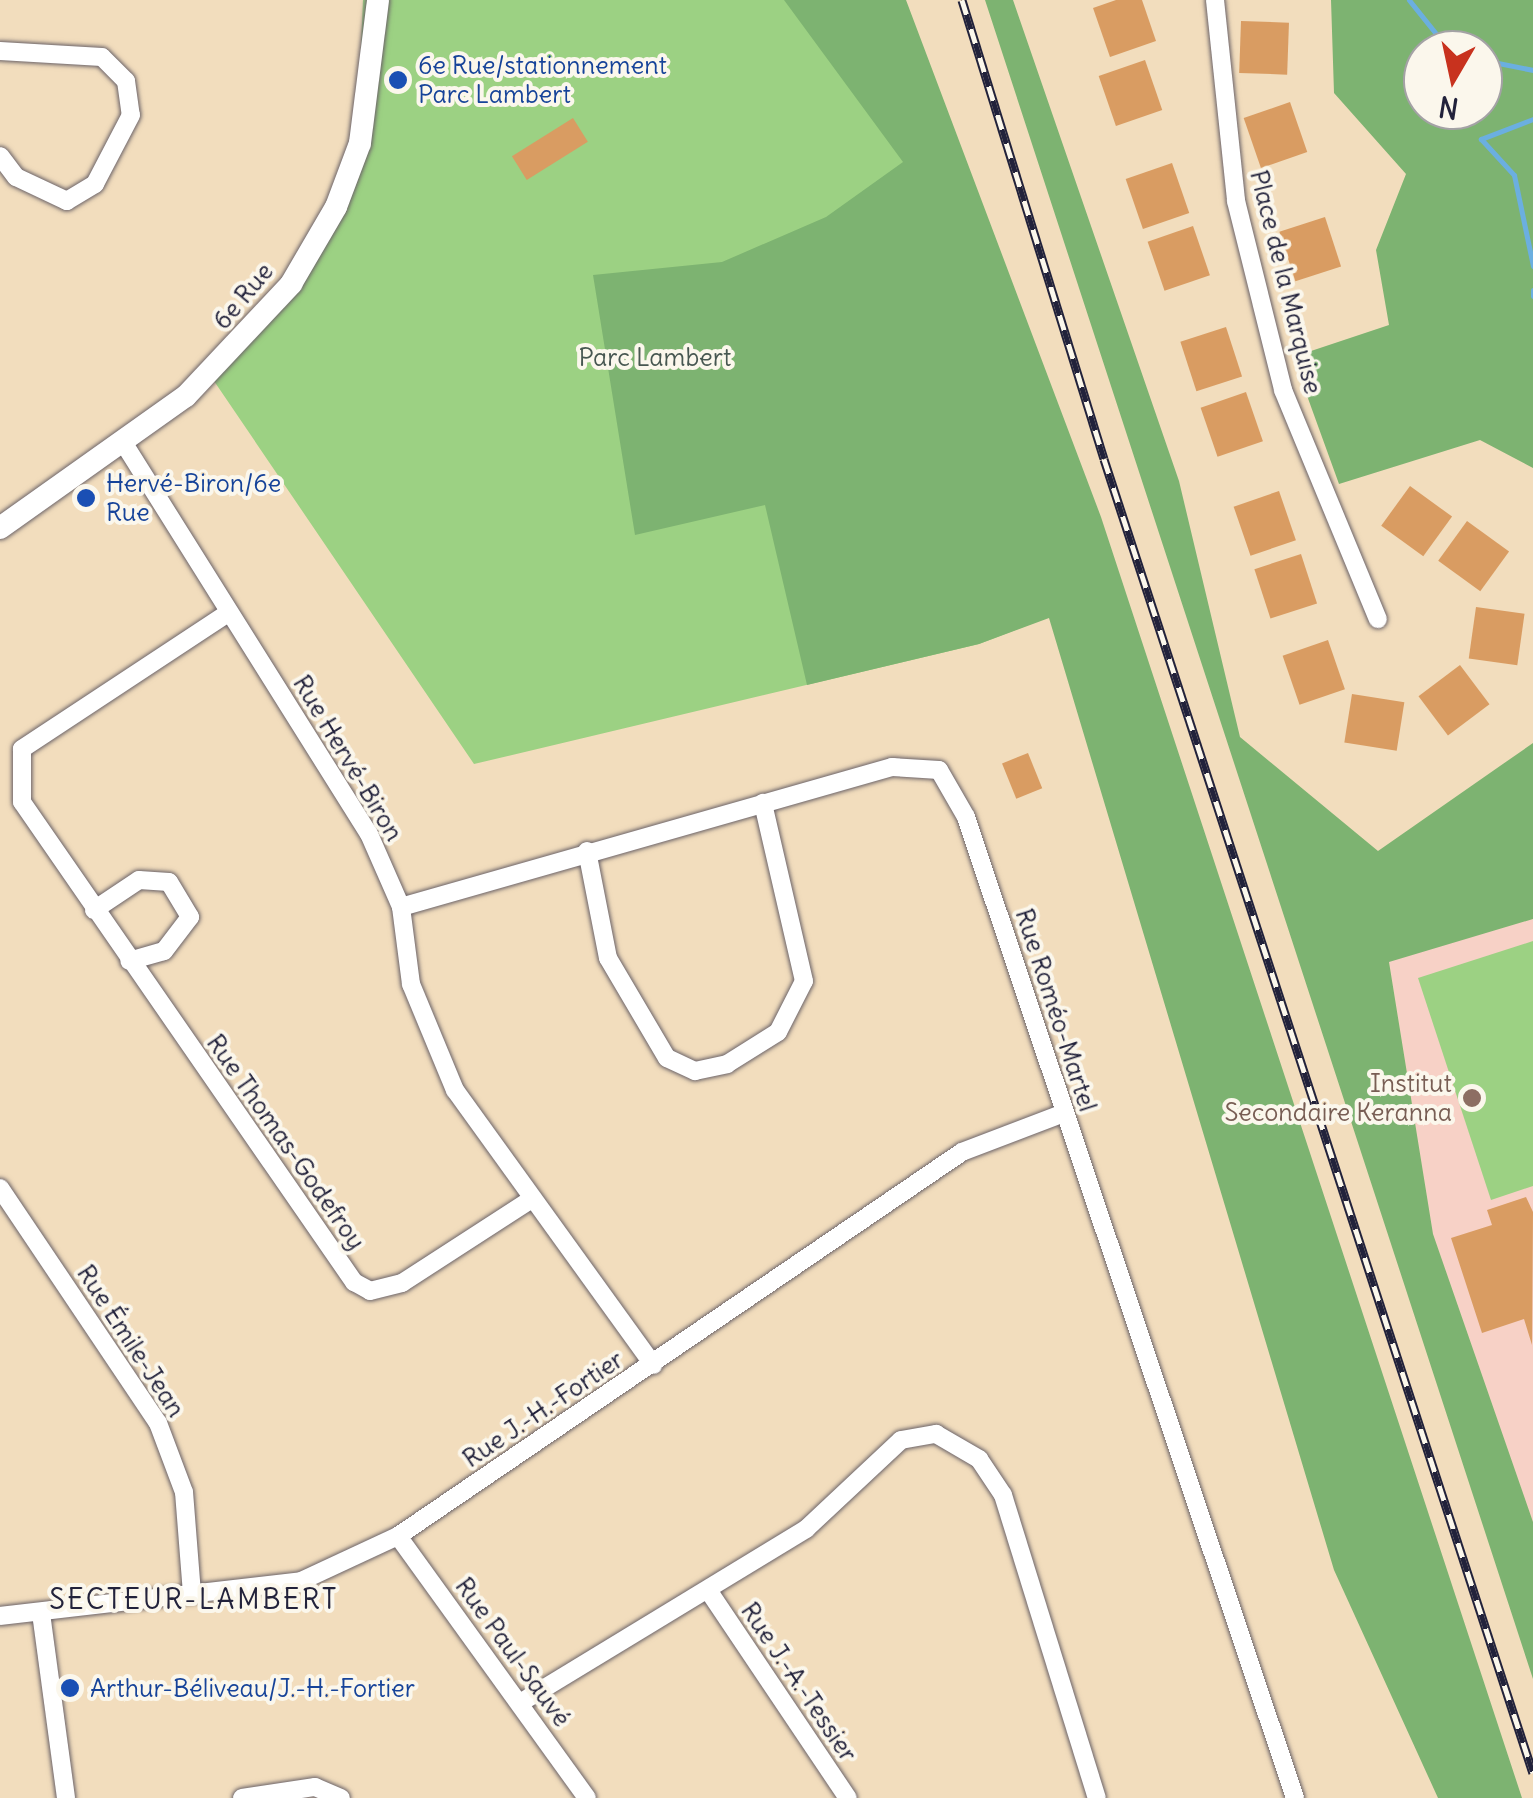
<!DOCTYPE html>
<meta charset="utf-8">
<style>
body{margin:0}
#map{position:relative;width:1533px;height:1798px;overflow:hidden;background:#f2ddbd;font-family:Delius,sans-serif}
div>[style]{position:absolute}
.built>*{inset:0;background:#f7d1c6}
.green>*{inset:0;background:#9cd183}
.forest>*{inset:0;background:#7db371}
.stream>*{height:5px;margin:-2.5px;padding:0 2.5px;transform-origin:2.5px;border-radius:2.5px;background:#6bafe0}
.building>*{inset:0;background:#d99c62;transform-origin:0 0}
.roads{filter:drop-shadow(0 0 2px #6b6368) drop-shadow(0 0 2px #6b6368)}
.minor>*{height:18px;margin:-9px;padding:0 9px;transform-origin:9px;border-radius:9px;background:#fff}
.tertiary>*{height:22px;margin:-11px;padding:0 11px;transform-origin:11px;border-radius:11px;background:#fff}
.rail>*{height:9px;margin-top:-4.5px;transform-origin:0;background:repeating-linear-gradient(90deg,#fbf7ec 0 15px,#22223b 0 30px);box-sizing:border-box;border-block:2px solid #22223b}
.dots>*{width:28px;height:28px;translate:-50% -50%;box-sizing:border-box;border:5px solid #fbf7ec;border-radius:50%}
span{translate:-50% -50%;white-space:nowrap;text-align:center;line-height:1.15;-webkit-text-stroke:8px #fbf7ec;paint-order:stroke}
.transit-label{font-size:25px;color:#164399}
.left{translate:0 -50%;text-align:left}
.street-label{font-size:25px;color:#22223b}
.park-label{font-size:25px;color:#475751}
.education-label{font-size:25px;color:#785e54}
.right{translate:-100% -50%;text-align:right}
.neighbourhood-label{font-size:28px;color:#22223b;letter-spacing:2.5px}
.north{position:absolute;left:1403px;top:30px;width:100px;height:100px;box-sizing:border-box;background:#fbf7ec;border:2px solid #a4a2a5;border-radius:50%;rotate:189deg;font-size:28px;font-weight:700;line-height:40px;text-align:center;color:#22223b}
.north::after{content:'';display:block;margin:auto;width:35px;height:45px;background:#c8321e;clip-path:polygon(50% 0,100% 100%,50% 72%,0 100%)}
</style>
<div id="map">
<div class="built">
<div style="clip-path:polygon(1533px 919px,1533px 1522px,1433px 1234px,1389px 961px)"></div>
</div>
<div class="green">
<div style="clip-path:polygon(363px 0,903px 0,1049px 617px,979px 644px,474px 764px,214px 381px,300px 283px,356px 159px)"></div>
<div style="clip-path:polygon(1533px 941px,1533px 1186px,1491px 1200px,1418px 978px)"></div>
</div>
<div class="forest">
<div style="clip-path:polygon(784px 0,906px 0,1101px 517px,1522px 1798px,1438px 1798px,1334px 1570px,1049px 618px,979px 644px,807px 685px,765px 505px,635px 535px,593px 275px,722px 262px,826px 217px,903px 162px)"></div>
<div style="clip-path:polygon(985px 0,1013px 0,1179px 481px,1240px 737px,1378px 851px,1533px 743px,1533px 919px,1389px 962px,1433px 1234px,1533px 1522px,1533px 1679px)"></div>
<div style="clip-path:polygon(evenodd,1331px 0,1533px 0,1533px 468px,1480px 440px,1339px 484px,1293px 357px,1389px 325px,1376px 250px,1406px 174px,1334px 93px,1331px 0,1423px 50px,1483px 50px,1483px 110px,1423px 110px,1423px 50px)"></div>
</div>
<div class="stream">
<div style="left:1409px;top:0;width:58px;rotate:51.3deg"></div>
<div style="left:1445px;top:45px;width:13px;rotate:23deg"></div>
<div style="left:1483px;top:60px;width:51px;rotate:11.3deg"></div>
<div style="left:1533px;top:119px;width:56px;rotate:159deg"></div>
<div style="left:1481px;top:139px;width:49px;rotate:47.5deg"></div>
<div style="left:1514px;top:175px;width:93px;rotate:78.2deg"></div>
<div style="left:1533px;top:290px;width:6px;rotate:90deg"></div>
</div>
<div class="building">
<div style="clip-path:polygon(1116px 0,1142px 0,1156px 41px,1110px 57px,1093px 8px)"></div>
<div style="left:1241px;top:21px;width:48px;height:52px;rotate:2deg"></div>
<div style="left:1145px;top:60px;width:53px;height:49px;rotate:71deg"></div>
<div style="left:1290px;top:102px;width:53px;height:49px;rotate:71deg"></div>
<div style="left:573px;top:118px;width:28px;height:72px;rotate:58deg"></div>
<div style="left:1172px;top:163px;width:53px;height:49px;rotate:71deg"></div>
<div style="left:1325px;top:217px;width:52px;height:48px;rotate:72deg"></div>
<div style="left:1193px;top:226px;width:52px;height:48px;rotate:71deg"></div>
<div style="left:1226px;top:327px;width:52px;height:48px;rotate:72deg"></div>
<div style="left:1246px;top:392px;width:52px;height:48px;rotate:71deg"></div>
<div style="left:1410px;top:486px;width:52px;height:49px;rotate:36deg"></div>
<div style="left:1279px;top:491px;width:52px;height:48px;rotate:71deg"></div>
<div style="left:1467px;top:521px;width:52px;height:49px;rotate:36deg"></div>
<div style="left:1301px;top:554px;width:52px;height:49px;rotate:72deg"></div>
<div style="left:1476px;top:607px;width:49px;height:52px;rotate:8deg"></div>
<div style="left:1328px;top:640px;width:52px;height:48px;rotate:71deg"></div>
<div style="left:1460px;top:665px;width:49px;height:52px;rotate:53deg"></div>
<div style="left:1352px;top:694px;width:53px;height:49px;rotate:9deg"></div>
<div style="left:1028px;top:753px;width:38px;height:28px;rotate:68deg"></div>
<div style="clip-path:polygon(1526px 1197px,1533px 1212px,1532px 1345px,1524px 1319px,1482px 1333px,1451px 1238px,1492px 1225px,1487px 1210px)"></div>
</div>
<div class="roads">
<div class="minor">
<div style="left:1215px;top:0;width:202px;rotate:84deg"></div>
<div style="left:1236px;top:201px;width:195px;rotate:76deg"></div>
<div style="left:1283px;top:390px;width:248px;rotate:67.5deg"></div>
<div style="left:0;top:51px;width:102px;rotate:3.4deg"></div>
<div style="left:102px;top:57px;width:34px;rotate:45deg"></div>
<div style="left:126px;top:81px;width:34px;rotate:82deg"></div>
<div style="left:131px;top:115px;width:78px;rotate:117.6deg"></div>
<div style="left:95px;top:184px;width:33px;rotate:149deg"></div>
<div style="left:67px;top:201px;width:56px;rotate:-154.8deg"></div>
<div style="left:16px;top:177px;width:26px;rotate:-127deg"></div>
<div style="left:123px;top:442px;width:463px;rotate:57.9deg"></div>
<div style="left:369px;top:834px;width:80px;rotate:66.3deg"></div>
<div style="left:401px;top:907px;width:78px;rotate:82.6deg"></div>
<div style="left:411px;top:984px;width:115px;rotate:67.5deg"></div>
<div style="left:455px;top:1090px;width:339px;rotate:54.2deg"></div>
<div style="left:228px;top:613px;width:247px;rotate:146.6deg"></div>
<div style="left:22px;top:749px;width:53px;rotate:90deg"></div>
<div style="left:22px;top:802px;width:584px;rotate:55.33deg"></div>
<div style="left:354px;top:1282px;width:18px;rotate:29deg"></div>
<div style="left:370px;top:1291px;width:33px;rotate:-14deg"></div>
<div style="left:402px;top:1283px;width:155px;rotate:-32.9deg"></div>
<div style="left:587px;top:851px;width:109px;rotate:78.9deg"></div>
<div style="left:608px;top:958px;width:116px;rotate:59.5deg"></div>
<div style="left:667px;top:1058px;width:31px;rotate:25deg"></div>
<div style="left:695px;top:1071px;width:33px;rotate:-12deg"></div>
<div style="left:727px;top:1064px;width:60px;rotate:-32.1deg"></div>
<div style="left:778px;top:1032px;width:57px;rotate:-63deg"></div>
<div style="left:804px;top:981px;width:183px;rotate:-103deg"></div>
<div style="left:401px;top:907px;width:511px;rotate:-15.91deg"></div>
<div style="left:892px;top:767px;width:47px;rotate:3.7deg"></div>
<div style="left:939px;top:770px;width:54px;rotate:60.1deg"></div>
<div style="left:966px;top:817px;width:1035px;rotate:71.46deg"></div>
<div style="left:94px;top:910px;width:54px;rotate:-33.7deg"></div>
<div style="left:139px;top:880px;width:30px;rotate:4deg"></div>
<div style="left:169px;top:882px;width:41px;rotate:59deg"></div>
<div style="left:190px;top:917px;width:43px;rotate:127.4deg"></div>
<div style="left:164px;top:951px;width:36px;rotate:164deg"></div>
<div style="left:0;top:1188px;width:283px;rotate:56.1deg"></div>
<div style="left:158px;top:1423px;width:74px;rotate:69.4deg"></div>
<div style="left:184px;top:1492px;width:102px;rotate:85.5deg"></div>
<div style="left:398px;top:1536px;width:323px;rotate:54.2deg"></div>
<div style="left:710px;top:1593px;width:247px;rotate:56.1deg"></div>
<div style="left:41px;top:1613px;width:187px;rotate:82.3deg"></div>
<div style="left:0;top:1616px;width:303px;rotate:-6.6deg"></div>
<div style="left:301px;top:1581px;width:107px;rotate:-24.9deg"></div>
<div style="left:398px;top:1536px;width:682px;rotate:-34.25deg"></div>
<div style="left:962px;top:1152px;width:109px;rotate:-20.9deg"></div>
<div style="left:520px;top:1703px;width:335px;rotate:-31.3deg"></div>
<div style="left:806px;top:1529px;width:130px;rotate:-43.1deg"></div>
<div style="left:901px;top:1440px;width:36px;rotate:-10deg"></div>
<div style="left:936px;top:1434px;width:50px;rotate:30.2deg"></div>
<div style="left:979px;top:1459px;width:43px;rotate:56.3deg"></div>
<div style="left:1003px;top:1495px;width:317px;rotate:72.8deg"></div>
<div style="left:242px;top:1798px;width:74px;rotate:-8.6deg"></div>
<div style="left:315px;top:1787px;width:28px;rotate:23deg"></div>
</div>
<div class="tertiary">
<div style="left:0;top:528px;width:228px;rotate:-35.4deg"></div>
<div style="left:186px;top:396px;width:154px;rotate:-46.8deg"></div>
<div style="left:291px;top:284px;width:89px;rotate:-59.7deg"></div>
<div style="left:336px;top:207px;width:68px;rotate:-69.4deg"></div>
<div style="left:360px;top:143px;width:144px;rotate:-82.8deg"></div>
</div>
</div>
<div class="rail">
<div style="left:962px;top:0;width:480px;rotate:72.8deg"></div>
<div style="left:1104px;top:459px;width:1382px;rotate:71.92deg"></div>
</div>
<div class="dots">
<div style="left:398px;top:80px;background:#1a4fb4"></div>
<div style="left:86px;top:498px;background:#1a4fb4"></div>
<div style="left:1472px;top:1098px;background:#8d6e63"></div>
<div style="left:70px;top:1688px;background:#1a4fb4"></div>
</div>
<div class="transit-label">
<span class="left" style="left:418px;top:80px">6e Rue/stationnement<br>Parc Lambert</span>
<span class="left" style="left:106px;top:498px">Hervé-Biron/6e<br>Rue</span>
<span class="left" style="left:90px;top:1688px">Arthur-Béliveau/J.-H.-Fortier</span>
</div>
<div class="street-label">
<span style="left:1286px;top:282px;rotate:76deg">Place de la Marquise</span>
<span style="left:243px;top:296px;rotate:-50deg">6e Rue</span>
<span style="left:348px;top:758px;rotate:59deg">Rue Hervé-Biron</span>
<span style="left:1056px;top:1010px;rotate:72deg">Rue Roméo-Martel</span>
<span style="left:286px;top:1142px;rotate:55deg">Rue Thomas-Godefroy</span>
<span style="left:131px;top:1341px;rotate:57deg">Rue Émile-Jean</span>
<span style="left:543px;top:1409px;rotate:-34deg">Rue J.-H.-Fortier</span>
<span style="left:513px;top:1652px;rotate:54deg">Rue Paul-Sauvé</span>
<span style="left:799px;top:1682px;rotate:56deg">Rue J.-A.-Tessier</span>
</div>
<div class="park-label">
<span style="left:655px;top:357px">Parc Lambert</span>
</div>
<div class="education-label">
<span class="right" style="left:1452px;top:1098px">Institut<br>Secondaire Keranna</span>
</div>
<div class="neighbourhood-label">
<span style="left:194px;top:1599px">SECTEUR-LAMBERT</span>
</div>
<div class="north">N</div>
</div>
